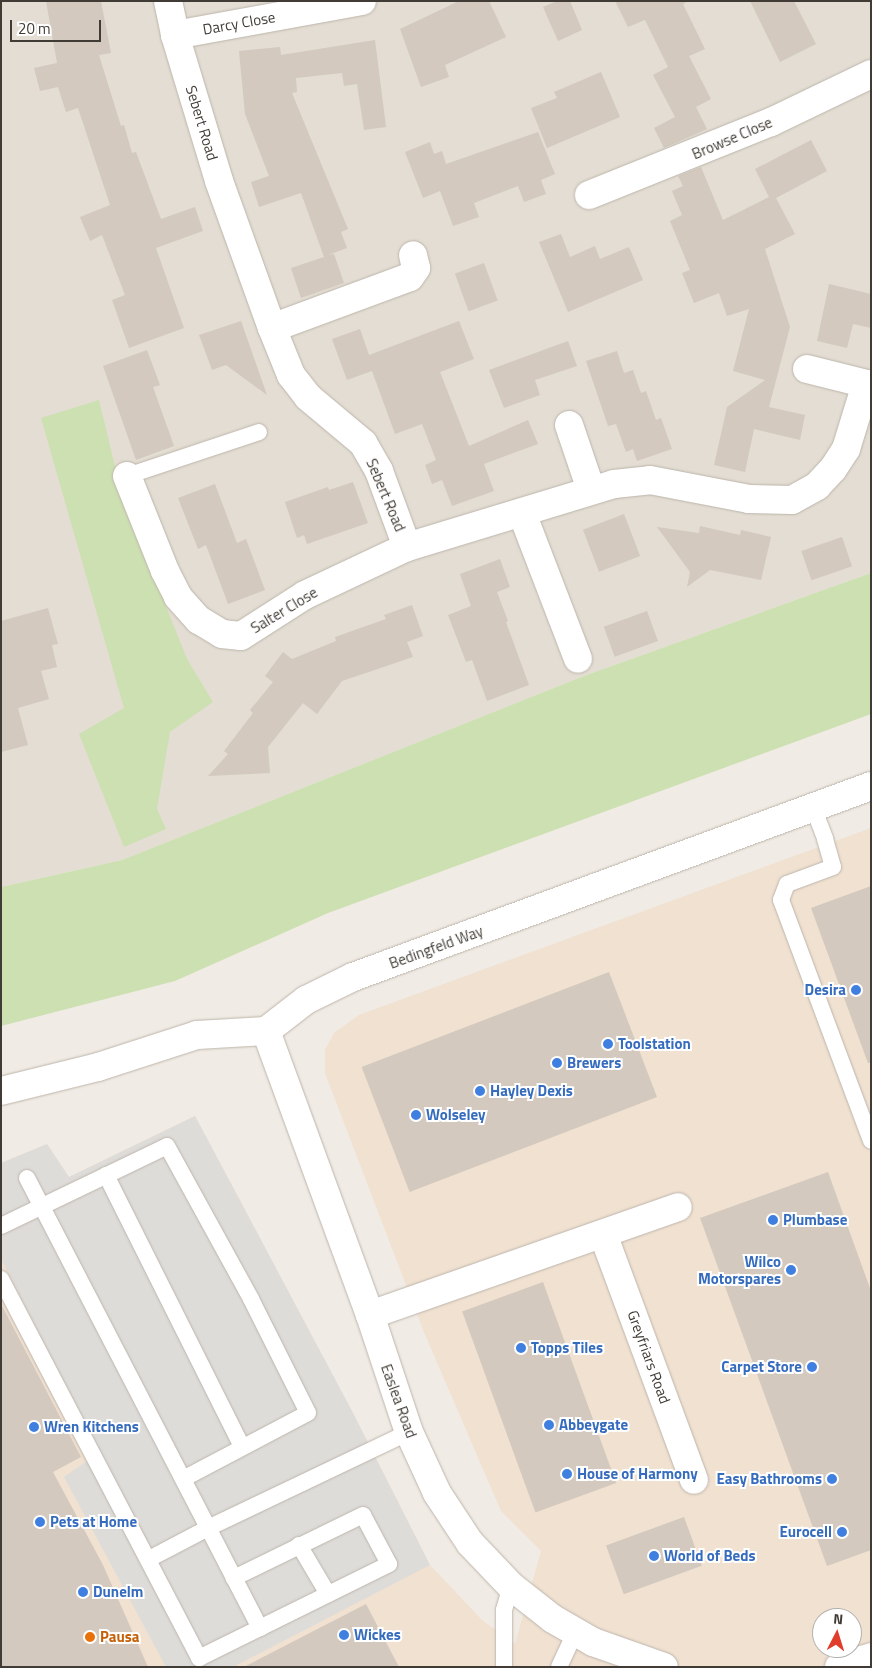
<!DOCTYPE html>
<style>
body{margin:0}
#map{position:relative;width:872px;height:1668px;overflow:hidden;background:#f0ebe4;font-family:"Titillium Web",sans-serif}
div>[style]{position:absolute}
.residential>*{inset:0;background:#e3ddd3}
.commercial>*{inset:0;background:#f0e1d1}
.green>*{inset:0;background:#cde0b1}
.parking>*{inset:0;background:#dedcd9}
.building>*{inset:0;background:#d3c9be;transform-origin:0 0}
.roads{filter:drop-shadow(0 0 1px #bdb5ab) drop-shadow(0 0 1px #bdb5ab)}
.service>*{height:16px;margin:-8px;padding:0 8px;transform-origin:8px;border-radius:8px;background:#fff}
.minor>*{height:28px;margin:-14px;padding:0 14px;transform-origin:14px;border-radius:14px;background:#fff}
.tertiary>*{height:28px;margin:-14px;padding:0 14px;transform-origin:14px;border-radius:14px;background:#fff}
.dots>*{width:14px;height:14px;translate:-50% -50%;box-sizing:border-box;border:2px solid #fff;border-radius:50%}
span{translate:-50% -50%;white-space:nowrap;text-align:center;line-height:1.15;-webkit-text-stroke:4px #fff;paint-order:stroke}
.street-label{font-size:15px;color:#413b35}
.shop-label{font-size:15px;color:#366cbe;font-weight:700}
.right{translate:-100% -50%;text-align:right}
.left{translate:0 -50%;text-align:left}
.food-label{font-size:15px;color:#c56008;font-weight:700}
.frame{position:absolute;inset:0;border:2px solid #413b35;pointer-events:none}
.north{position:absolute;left:812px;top:1608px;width:50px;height:50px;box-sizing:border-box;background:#fff;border:1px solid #b3b1ae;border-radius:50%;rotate:5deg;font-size:14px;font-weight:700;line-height:20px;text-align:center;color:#413b35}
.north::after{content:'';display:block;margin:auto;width:18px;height:22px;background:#e03d2b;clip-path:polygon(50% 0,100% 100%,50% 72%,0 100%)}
.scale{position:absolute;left:10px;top:20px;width:91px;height:22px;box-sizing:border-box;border:2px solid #413b35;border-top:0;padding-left:6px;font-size:15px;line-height:18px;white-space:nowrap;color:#413b35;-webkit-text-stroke:4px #fff;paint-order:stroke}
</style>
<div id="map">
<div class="residential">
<div style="clip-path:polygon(1px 1px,871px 1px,871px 573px,584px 676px,122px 860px,1px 887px)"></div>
</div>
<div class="commercial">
<div style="clip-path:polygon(evenodd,871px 828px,871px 1667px,1px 1667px,1px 1163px,47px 1144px,69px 1177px,195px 1116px,352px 1411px,430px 1565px,482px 1620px,515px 1644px,541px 1551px,501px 1511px,424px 1332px,325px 1073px,325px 1050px,334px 1033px,359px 1015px,871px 828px,822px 1618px,852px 1618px,852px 1648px,822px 1648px,822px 1618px)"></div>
</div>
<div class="green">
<div style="clip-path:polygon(99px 400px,122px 496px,187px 659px,213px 702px,170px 732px,157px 809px,166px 829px,124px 847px,79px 734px,124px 708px,41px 418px)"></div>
<div style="clip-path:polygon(871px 573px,871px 714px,328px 913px,175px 981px,1px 1026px,1px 887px,122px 860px,584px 676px)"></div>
</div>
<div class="parking">
<div style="clip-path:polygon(195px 1116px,352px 1411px,430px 1565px,233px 1667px,166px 1667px,64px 1477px,100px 1452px,1px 1259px,1px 1163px,47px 1144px,69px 1177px)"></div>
</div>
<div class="building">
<div style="clip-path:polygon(46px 1px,101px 1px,111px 53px,99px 55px,121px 126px,124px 125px,132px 153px,136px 152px,161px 219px,195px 207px,203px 231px,156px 248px,184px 328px,129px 348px,112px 300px,125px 295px,102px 235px,90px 241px,80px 217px,110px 205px,78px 108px,66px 112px,58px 87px,40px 91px,34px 68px,57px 63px)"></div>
<div style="clip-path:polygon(459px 1px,489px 1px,506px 37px,445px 65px,449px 77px,421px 87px,400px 29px)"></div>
<div style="clip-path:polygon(557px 1px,570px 1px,582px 30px,558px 41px,543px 7px)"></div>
<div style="clip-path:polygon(615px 1px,688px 1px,683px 4px,705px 49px,689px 56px,711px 99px,696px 107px,707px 129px,664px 148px,654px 128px,675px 117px,653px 75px,668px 67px,645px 20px,628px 27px)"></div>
<div style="clip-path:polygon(750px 1px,794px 1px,816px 44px,780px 62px)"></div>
<div style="clip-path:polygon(375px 40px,386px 127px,364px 130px,357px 84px,344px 86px,342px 73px,296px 78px,297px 92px,292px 93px,348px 229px,341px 232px,347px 248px,328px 255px,334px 254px,344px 283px,301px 298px,291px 268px,324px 257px,301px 193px,259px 207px,251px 182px,269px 176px,245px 114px,239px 51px,280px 47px,281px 55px)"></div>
<div style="clip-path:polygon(601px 72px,620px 117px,547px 148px,531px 108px,557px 98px,554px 92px)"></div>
<div style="clip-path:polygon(538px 132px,555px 174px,541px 180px,546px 194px,524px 202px,518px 186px,474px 203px,479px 217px,453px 226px,440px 191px,423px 198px,405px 152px,430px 142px,434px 154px,442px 151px,446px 164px)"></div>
<div style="clip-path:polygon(811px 140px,827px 171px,776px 198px,795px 234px,765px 249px,790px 327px,769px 407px,805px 415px,800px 440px,754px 429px,745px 472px,714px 465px,727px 407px,765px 380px,733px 371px,749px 309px,727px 316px,719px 293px,694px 303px,682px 273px,690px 270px,670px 221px,682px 215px,672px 191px,683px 186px,678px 176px,701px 167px,723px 220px,769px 197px,755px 169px)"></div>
<div style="clip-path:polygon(561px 234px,570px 257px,595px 246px,600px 259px,629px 247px,643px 280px,568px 312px,539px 242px)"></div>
<div style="left:484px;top:263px;width:40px;height:31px;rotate:70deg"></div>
<div style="clip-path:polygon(829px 284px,871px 294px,871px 328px,853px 324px,847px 348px,817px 341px)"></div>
<div style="clip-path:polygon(241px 321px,267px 395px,226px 365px,212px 370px,199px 335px)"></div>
<div style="clip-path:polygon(459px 321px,474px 359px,440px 372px,469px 446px,528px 420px,538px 444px,484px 464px,494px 491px,452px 506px,442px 480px,432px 484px,425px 465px,436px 460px,422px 424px,395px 434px,372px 371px,347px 380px,332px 339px,360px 329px,369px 355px)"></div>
<div style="clip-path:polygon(568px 341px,577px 366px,535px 380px,540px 395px,504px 408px,489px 370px)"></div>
<div style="clip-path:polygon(147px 350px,160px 385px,153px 387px,174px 446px,136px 460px,103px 366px)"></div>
<div style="clip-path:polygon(617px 351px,624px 373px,633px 370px,641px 393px,646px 391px,656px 420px,661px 418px,672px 449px,637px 461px,633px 449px,626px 452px,616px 424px,608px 426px,586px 361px)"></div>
<div style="clip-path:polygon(353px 482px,368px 523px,307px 544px,304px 535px,297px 538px,285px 502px,328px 487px,329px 490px)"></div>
<div style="clip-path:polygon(215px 484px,237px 543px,246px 539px,265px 590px,228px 604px,206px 545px,198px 549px,178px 498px)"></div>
<div style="left:624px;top:514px;width:45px;height:44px;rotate:69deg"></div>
<div style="clip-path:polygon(700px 526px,740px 535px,741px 530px,771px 537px,761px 580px,710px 570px,687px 587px,690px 572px,657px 527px,699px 533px)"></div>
<div style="left:842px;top:537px;width:31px;height:43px;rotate:71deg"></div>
<div style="clip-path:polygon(500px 559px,510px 587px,497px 592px,508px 621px,506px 622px,529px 685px,487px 701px,472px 660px,466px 662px,448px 615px,471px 606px,460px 574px)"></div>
<div style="clip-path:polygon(412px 605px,423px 636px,407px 642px,413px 657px,342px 681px,317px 714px,303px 703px,268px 747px,270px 773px,208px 776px,228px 754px,224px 751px,253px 713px,250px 710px,273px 682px,265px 676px,283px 652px,292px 659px,336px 641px,335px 637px,386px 619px,384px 615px)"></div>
<div style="clip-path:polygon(48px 608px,58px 644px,52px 645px,57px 667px,41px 671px,49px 699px,18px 708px,28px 745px,1px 752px,1px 621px)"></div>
<div style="left:647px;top:611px;width:32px;height:46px;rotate:70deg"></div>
<div style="clip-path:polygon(871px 886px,871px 1063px,868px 1063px,811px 908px)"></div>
<div style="left:609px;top:972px;width:134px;height:265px;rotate:69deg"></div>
<div style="clip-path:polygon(828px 1172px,871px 1291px,871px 1550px,827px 1566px,700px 1218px)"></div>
<div style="left:543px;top:1282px;width:214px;height:86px;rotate:70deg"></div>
<div style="clip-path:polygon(1px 1304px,81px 1457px,53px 1472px,103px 1565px,148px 1667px,1px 1667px)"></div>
<div style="left:684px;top:1517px;width:52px;height:83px;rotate:70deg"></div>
<div style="clip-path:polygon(366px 1604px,399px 1667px,244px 1667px)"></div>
</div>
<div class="roads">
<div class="service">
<div style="left:127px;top:476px;width:139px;rotate:-18.4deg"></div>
<div style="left:813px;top:807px;width:34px;rotate:69deg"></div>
<div style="left:825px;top:839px;width:29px;rotate:74deg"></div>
<div style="left:833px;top:867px;width:49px;rotate:159.7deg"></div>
<div style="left:787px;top:884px;width:17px;rotate:111deg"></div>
<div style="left:781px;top:900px;width:257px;rotate:69.5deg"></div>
<div style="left:106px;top:1175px;width:304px;rotate:63.4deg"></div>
<div style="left:27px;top:1178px;width:507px;rotate:62.63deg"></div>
<div style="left:1px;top:1226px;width:184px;rotate:-25.7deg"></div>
<div style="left:167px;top:1146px;width:175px;rotate:61.2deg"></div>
<div style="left:251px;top:1299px;width:127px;rotate:63.4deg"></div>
<div style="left:308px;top:1413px;width:141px;rotate:152.2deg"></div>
<div style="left:1px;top:1279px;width:428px;rotate:62.4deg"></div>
<div style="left:199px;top:1658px;width:212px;rotate:-26.3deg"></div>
<div style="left:389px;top:1564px;width:55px;rotate:-118deg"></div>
<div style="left:363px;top:1515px;width:144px;rotate:154deg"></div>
<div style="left:299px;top:1545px;width:57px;rotate:59.4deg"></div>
<div style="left:149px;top:1559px;width:67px;rotate:-27.7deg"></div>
<div style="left:208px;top:1528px;width:223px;rotate:-25.5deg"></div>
<div style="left:504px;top:1667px;width:57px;rotate:-90deg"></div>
<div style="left:504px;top:1610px;width:25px;rotate:-74deg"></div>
<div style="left:559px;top:1667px;width:38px;rotate:-65deg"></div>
</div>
<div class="minor">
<div style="left:168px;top:1px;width:35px;rotate:78deg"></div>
<div style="left:175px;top:35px;width:152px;rotate:73.2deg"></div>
<div style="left:219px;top:181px;width:156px;rotate:70.2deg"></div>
<div style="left:272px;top:328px;width:51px;rotate:68deg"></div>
<div style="left:291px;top:375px;width:28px;rotate:52deg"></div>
<div style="left:308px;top:397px;width:72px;rotate:39.9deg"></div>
<div style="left:363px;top:443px;width:32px;rotate:60deg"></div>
<div style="left:379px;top:471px;width:81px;rotate:69.8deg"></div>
<div style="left:407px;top:547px;width:216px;rotate:-16.9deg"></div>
<div style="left:614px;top:484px;width:36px;rotate:-6deg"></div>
<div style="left:650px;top:480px;width:101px;rotate:10.9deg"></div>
<div style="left:749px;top:499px;width:43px;rotate:1.3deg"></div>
<div style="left:792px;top:500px;width:29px;rotate:-29deg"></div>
<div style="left:817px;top:486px;width:23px;rotate:-47deg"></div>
<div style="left:833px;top:469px;width:24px;rotate:-57deg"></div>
<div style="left:846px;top:449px;width:68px;rotate:-72.9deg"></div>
<div style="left:175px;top:35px;width:190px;rotate:-10.3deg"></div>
<div style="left:589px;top:195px;width:196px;rotate:-21.9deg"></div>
<div style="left:771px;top:122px;width:111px;rotate:-25.6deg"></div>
<div style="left:272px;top:328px;width:147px;rotate:-20.3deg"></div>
<div style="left:410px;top:277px;width:11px;rotate:-56deg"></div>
<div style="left:416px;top:268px;width:13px;rotate:-103deg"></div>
<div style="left:807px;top:369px;width:66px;rotate:14deg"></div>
<div style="left:569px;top:425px;width:69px;rotate:71.3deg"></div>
<div style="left:127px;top:476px;width:102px;rotate:68.2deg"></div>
<div style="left:165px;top:571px;width:29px;rotate:63deg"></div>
<div style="left:178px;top:597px;width:31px;rotate:48deg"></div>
<div style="left:199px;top:620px;width:27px;rotate:31deg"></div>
<div style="left:222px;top:634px;width:19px;rotate:6deg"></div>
<div style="left:241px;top:636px;width:76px;rotate:-32.6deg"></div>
<div style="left:305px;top:595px;width:113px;rotate:-25.2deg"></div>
<div style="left:522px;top:513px;width:156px;rotate:69deg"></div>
<div style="left:266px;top:1031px;width:302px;rotate:69.9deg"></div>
<div style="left:370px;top:1315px;width:123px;rotate:71.6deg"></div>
<div style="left:409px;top:1432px;width:67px;rotate:65.3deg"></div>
<div style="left:437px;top:1493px;width:60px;rotate:56.6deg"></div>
<div style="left:470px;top:1543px;width:59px;rotate:46.4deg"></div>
<div style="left:511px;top:1586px;width:53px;rotate:38.2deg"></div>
<div style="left:553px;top:1619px;width:46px;rotate:29.9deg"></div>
<div style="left:593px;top:1642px;width:75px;rotate:19.4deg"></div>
<div style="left:603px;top:1234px;width:262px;rotate:69.7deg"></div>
<div style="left:370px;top:1315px;width:326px;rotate:-19.3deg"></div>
<div style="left:839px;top:1667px;width:34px;rotate:-17deg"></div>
</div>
<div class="tertiary">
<div style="left:1px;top:1091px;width:100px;rotate:-13.9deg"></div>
<div style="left:98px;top:1067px;width:104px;rotate:-17.9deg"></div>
<div style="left:197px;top:1035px;width:69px;rotate:-3.3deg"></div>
<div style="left:266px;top:1031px;width:51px;rotate:-37.8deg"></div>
<div style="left:306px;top:1000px;width:52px;rotate:-26.1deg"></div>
<div style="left:353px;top:977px;width:552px;rotate:-20.24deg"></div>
</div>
</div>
<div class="dots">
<div style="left:856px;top:990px;background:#3f7fe0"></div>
<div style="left:608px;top:1044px;background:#3f7fe0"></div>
<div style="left:557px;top:1063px;background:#3f7fe0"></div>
<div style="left:480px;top:1091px;background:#3f7fe0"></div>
<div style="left:416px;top:1115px;background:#3f7fe0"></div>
<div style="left:773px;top:1220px;background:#3f7fe0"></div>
<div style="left:791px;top:1270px;background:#3f7fe0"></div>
<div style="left:521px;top:1348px;background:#3f7fe0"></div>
<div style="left:812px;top:1367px;background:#3f7fe0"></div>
<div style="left:549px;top:1425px;background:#3f7fe0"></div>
<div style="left:34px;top:1427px;background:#3f7fe0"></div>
<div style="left:567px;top:1474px;background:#3f7fe0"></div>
<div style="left:832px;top:1479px;background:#3f7fe0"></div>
<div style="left:40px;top:1522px;background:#3f7fe0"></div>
<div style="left:842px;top:1532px;background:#3f7fe0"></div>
<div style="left:654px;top:1556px;background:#3f7fe0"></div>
<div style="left:83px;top:1592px;background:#3f7fe0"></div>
<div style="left:344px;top:1635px;background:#3f7fe0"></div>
<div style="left:90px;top:1637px;background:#e8710a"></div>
</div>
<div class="street-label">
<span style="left:239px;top:23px;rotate:-10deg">Darcy Close</span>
<span style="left:202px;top:123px;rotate:73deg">Sebert Road</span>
<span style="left:732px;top:138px;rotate:-23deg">Browse Close</span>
<span style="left:386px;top:495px;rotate:67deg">Sebert Road</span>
<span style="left:284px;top:610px;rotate:-31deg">Salter Close</span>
<span style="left:436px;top:947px;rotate:-20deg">Bedingfeld Way</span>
<span style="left:649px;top:1357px;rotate:70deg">Greyfriars Road</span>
<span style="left:399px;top:1401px;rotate:70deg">Easlea Road</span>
</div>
<div class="shop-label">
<span class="right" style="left:846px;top:990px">Desira</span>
<span class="left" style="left:618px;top:1044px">Toolstation</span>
<span class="left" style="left:567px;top:1063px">Brewers</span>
<span class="left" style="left:490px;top:1091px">Hayley Dexis</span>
<span class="left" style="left:426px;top:1115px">Wolseley</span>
<span class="left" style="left:783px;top:1220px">Plumbase</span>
<span class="right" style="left:781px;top:1270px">Wilco<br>Motorspares</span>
<span class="left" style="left:531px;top:1348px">Topps Tiles</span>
<span class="right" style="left:802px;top:1367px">Carpet Store</span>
<span class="left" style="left:559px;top:1425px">Abbeygate</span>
<span class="left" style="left:44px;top:1427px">Wren Kitchens</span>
<span class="left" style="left:577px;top:1474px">House of Harmony</span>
<span class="right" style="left:822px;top:1479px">Easy Bathrooms</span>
<span class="left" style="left:50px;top:1522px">Pets at Home</span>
<span class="right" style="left:832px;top:1532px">Eurocell</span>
<span class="left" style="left:664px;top:1556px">World of Beds</span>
<span class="left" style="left:93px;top:1592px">Dunelm</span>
<span class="left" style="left:354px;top:1635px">Wickes</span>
</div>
<div class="food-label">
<span class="left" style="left:100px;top:1637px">Pausa</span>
</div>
<div class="frame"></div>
<div class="north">N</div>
<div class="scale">20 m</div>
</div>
